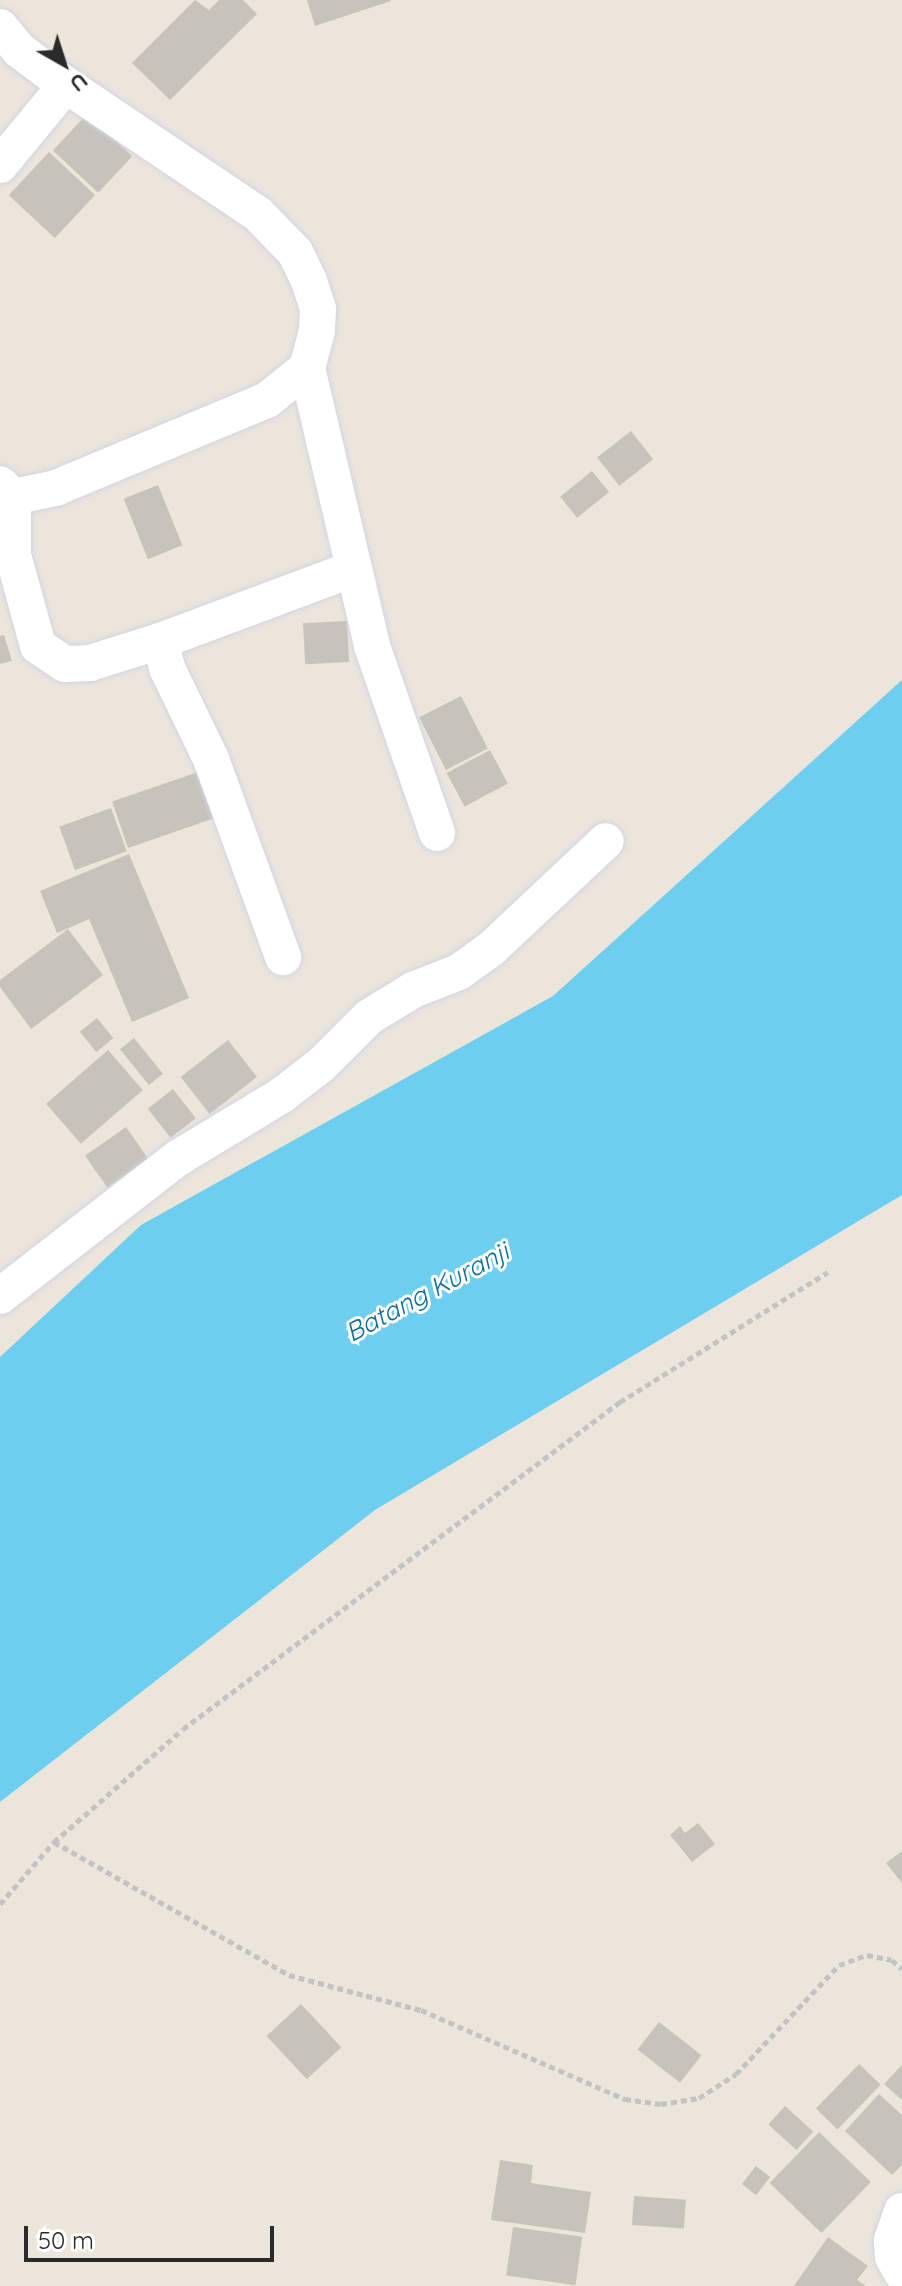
<!DOCTYPE html>
<style>
body{margin:0}
#map{position:relative;width:902px;height:2286px;overflow:hidden;background:#ece5dc;font-family:Quicksand,sans-serif}
div>[style]{position:absolute}
.water>*{inset:0;background:#6dcef0}
.building>*{inset:0;background:#c7c3ba;transform-origin:0 0}
.path>*{height:5px;margin-top:-2.5px;transform-origin:0;background:repeating-linear-gradient(90deg,#c3c3c3 0 6px,transparent 0 10px)}
.roads{filter:drop-shadow(0 0 2px #d1d4e3) drop-shadow(0 0 2px #d1d4e3)}
.minor>*{height:36px;margin:-18px;padding:0 18px;transform-origin:18px;border-radius:18px;background:#fff}
span{translate:-50% -50%;white-space:nowrap;text-align:center;line-height:1.15;-webkit-text-stroke:6px #fff;paint-order:stroke}
.water-label{font-size:26px;color:#0c6c9c;font-style:italic}
.north{position:absolute;left:24px;top:24px;width:80px;height:80px;-webkit-text-stroke:6px #fff;paint-order:stroke;rotate:141deg;font-size:22px;font-weight:700;line-height:32px;text-align:center;color:#2a2a2a}
.north::after{content:'';display:block;margin:auto;width:28px;height:36px;background:#2a2a2a;clip-path:polygon(50% 0,100% 100%,50% 72%,0 100%)}
.scale{position:absolute;left:24px;top:2226px;width:250px;height:36px;box-sizing:border-box;border:4px solid #2a2a2a;border-top:0;padding-left:10px;font-size:24px;line-height:28px;white-space:nowrap;color:#2a2a2a;-webkit-text-stroke:6px #fff;paint-order:stroke}
</style>
<div id="map">
<div class="water">
<div style="clip-path:polygon(902px 680px,902px 1195px,375px 1510px,0 1802px,0 1357px,141px 1225px,553px 996px)"></div>
</div>
<div class="building">
<div style="clip-path:polygon(195px 0,209px 10px,219px 0,243px 0,257px 14px,170px 100px,132px 63px)"></div>
<div style="clip-path:polygon(307px 0,391px 0,391px 1px,315px 26px)"></div>
<div style="left:87px;top:114px;width:62px;height:50px;rotate:43deg"></div>
<div style="left:49px;top:152px;width:63px;height:59px;rotate:43deg"></div>
<div style="left:631px;top:431px;width:36px;height:43px;rotate:52deg"></div>
<div style="left:592px;top:471px;width:27px;height:41px;rotate:51deg"></div>
<div style="left:158px;top:485px;width:65px;height:37px;rotate:68deg"></div>
<div style="left:347px;top:621px;width:41px;height:44px;rotate:87deg"></div>
<div style="clip-path:polygon(4px 635px,12px 661px,0 664px,0 636px)"></div>
<div style="left:461px;top:696px;width:59px;height:47px;rotate:63deg"></div>
<div style="left:490px;top:750px;width:38px;height:49px;rotate:62deg"></div>
<div style="left:201px;top:771px;width:49px;height:94px;rotate:71deg"></div>
<div style="left:111px;top:808px;width:46px;height:55px;rotate:70deg"></div>
<div style="clip-path:polygon(129px 854px,189px 998px,132px 1022px,89px 919px,57px 933px,40px 891px)"></div>
<div style="clip-path:polygon(68px 929px,103px 975px,31px 1029px,0 987px,0 980px)"></div>
<div style="left:97px;top:1018px;width:26px;height:22px;rotate:51deg"></div>
<div style="left:134px;top:1038px;width:46px;height:18px;rotate:51deg"></div>
<div style="left:228px;top:1040px;width:47px;height:60px;rotate:52deg"></div>
<div style="left:108px;top:1050px;width:53px;height:82px;rotate:49deg"></div>
<div style="left:173px;top:1089px;width:37px;height:32px;rotate:52deg"></div>
<div style="left:126px;top:1127px;width:39px;height:50px;rotate:55deg"></div>
<div style="clip-path:polygon(698px 1823px,715px 1844px,692px 1862px,670px 1835px,680px 1826px,685px 1833px)"></div>
<div style="clip-path:polygon(902px 1851px,902px 1883px,886px 1863px)"></div>
<div style="left:301px;top:2004px;width:59px;height:47px;rotate:47deg"></div>
<div style="left:659px;top:2022px;width:54px;height:35px;rotate:38deg"></div>
<div style="left:859px;top:2064px;width:30px;height:62px;rotate:44deg"></div>
<div style="clip-path:polygon(902px 2065px,902px 2100px,884px 2084px)"></div>
<div style="clip-path:polygon(879px 2094px,902px 2115px,902px 2165px,892px 2175px,845px 2131px)"></div>
<div style="left:785px;top:2106px;width:38px;height:25px;rotate:42deg"></div>
<div style="left:819px;top:2132px;width:72px;height:71px;rotate:44deg"></div>
<div style="clip-path:polygon(500px 2160px,533px 2165px,531px 2183px,591px 2192px,585px 2233px,491px 2220px)"></div>
<div style="left:756px;top:2166px;width:18px;height:23px;rotate:38deg"></div>
<div style="left:634px;top:2196px;width:52px;height:29px;rotate:4deg"></div>
<div style="left:513px;top:2227px;width:70px;height:49px;rotate:8deg"></div>
<div style="clip-path:polygon(828px 2237px,868px 2266px,857px 2280px,866px 2286px,794px 2286px)"></div>
</div>
<div class="path">
<div style="left:54px;top:1842px;width:270px;rotate:29.5deg"></div>
<div style="left:289px;top:1975px;width:137px;rotate:14.9deg"></div>
<div style="left:421px;top:2010px;width:223px;rotate:23.6deg"></div>
<div style="left:625px;top:2099px;width:36px;rotate:8deg"></div>
<div style="left:661px;top:2104px;width:38px;rotate:-9deg"></div>
<div style="left:699px;top:2098px;width:44px;rotate:-33deg"></div>
<div style="left:736px;top:2074px;width:150px;rotate:-46.6deg"></div>
<div style="left:839px;top:1965px;width:30px;rotate:-20deg"></div>
<div style="left:867px;top:1955px;width:25px;rotate:11deg"></div>
<div style="left:892px;top:1960px;width:13px;rotate:42deg"></div>
<div style="left:0;top:1904px;width:82px;rotate:-48.9deg"></div>
<div style="left:54px;top:1842px;width:171px;rotate:-41.2deg"></div>
<div style="left:183px;top:1729px;width:546px;rotate:-36.81deg"></div>
<div style="left:620px;top:1402px;width:245px;rotate:-32deg"></div>
</div>
<div class="roads">
<div class="minor">
<div style="left:0;top:27px;width:30px;rotate:50deg"></div>
<div style="left:19px;top:50px;width:59px;rotate:36.7deg"></div>
<div style="left:66px;top:85px;width:231px;rotate:33.9deg"></div>
<div style="left:258px;top:214px;width:53px;rotate:45.8deg"></div>
<div style="left:295px;top:252px;width:32px;rotate:64deg"></div>
<div style="left:309px;top:281px;width:29px;rotate:72deg"></div>
<div style="left:318px;top:309px;width:22px;rotate:93deg"></div>
<div style="left:317px;top:331px;width:38px;rotate:105deg"></div>
<div style="left:307px;top:368px;width:51px;rotate:141.3deg"></div>
<div style="left:267px;top:400px;width:229px;rotate:157.4deg"></div>
<div style="left:56px;top:488px;width:44px;rotate:168.2deg"></div>
<div style="left:13px;top:497px;width:18px;rotate:-135deg"></div>
<div style="left:0;top:165px;width:104px;rotate:-50.5deg"></div>
<div style="left:307px;top:368px;width:285px;rotate:76.8deg"></div>
<div style="left:372px;top:646px;width:198px;rotate:70.8deg"></div>
<div style="left:13px;top:497px;width:58px;rotate:90deg"></div>
<div style="left:13px;top:555px;width:94px;rotate:74.6deg"></div>
<div style="left:38px;top:646px;width:32px;rotate:34deg"></div>
<div style="left:65px;top:664px;width:25px;rotate:-2deg"></div>
<div style="left:90px;top:663px;width:73px;rotate:-17.4deg"></div>
<div style="left:160px;top:641px;width:30px;rotate:75deg"></div>
<div style="left:168px;top:670px;width:99px;rotate:64.2deg"></div>
<div style="left:211px;top:759px;width:211px;rotate:70deg"></div>
<div style="left:160px;top:641px;width:206px;rotate:-20.5deg"></div>
<div style="left:0;top:1296px;width:225px;rotate:-37.8deg"></div>
<div style="left:178px;top:1158px;width:122px;rotate:-31.2deg"></div>
<div style="left:282px;top:1095px;width:49px;rotate:-37.6deg"></div>
<div style="left:321px;top:1065px;width:68px;rotate:-45deg"></div>
<div style="left:369px;top:1017px;width:52px;rotate:-31.5deg"></div>
<div style="left:413px;top:990px;width:49px;rotate:-21.4deg"></div>
<div style="left:459px;top:972px;width:41px;rotate:-36deg"></div>
<div style="left:492px;top:948px;width:156px;rotate:-43.2deg"></div>
<div style="left:902px;top:2211px;width:31px;rotate:109deg"></div>
<div style="left:892px;top:2240px;width:17px;rotate:87deg"></div>
<div style="left:893px;top:2257px;width:18px;rotate:61deg"></div>
</div>
</div>
<div class="water-label">
<span style="left:427px;top:1292px;rotate:-28deg">Batang Kuranji</span>
</div>
<div class="north">U</div>
<div class="scale">50 m</div>
</div>
